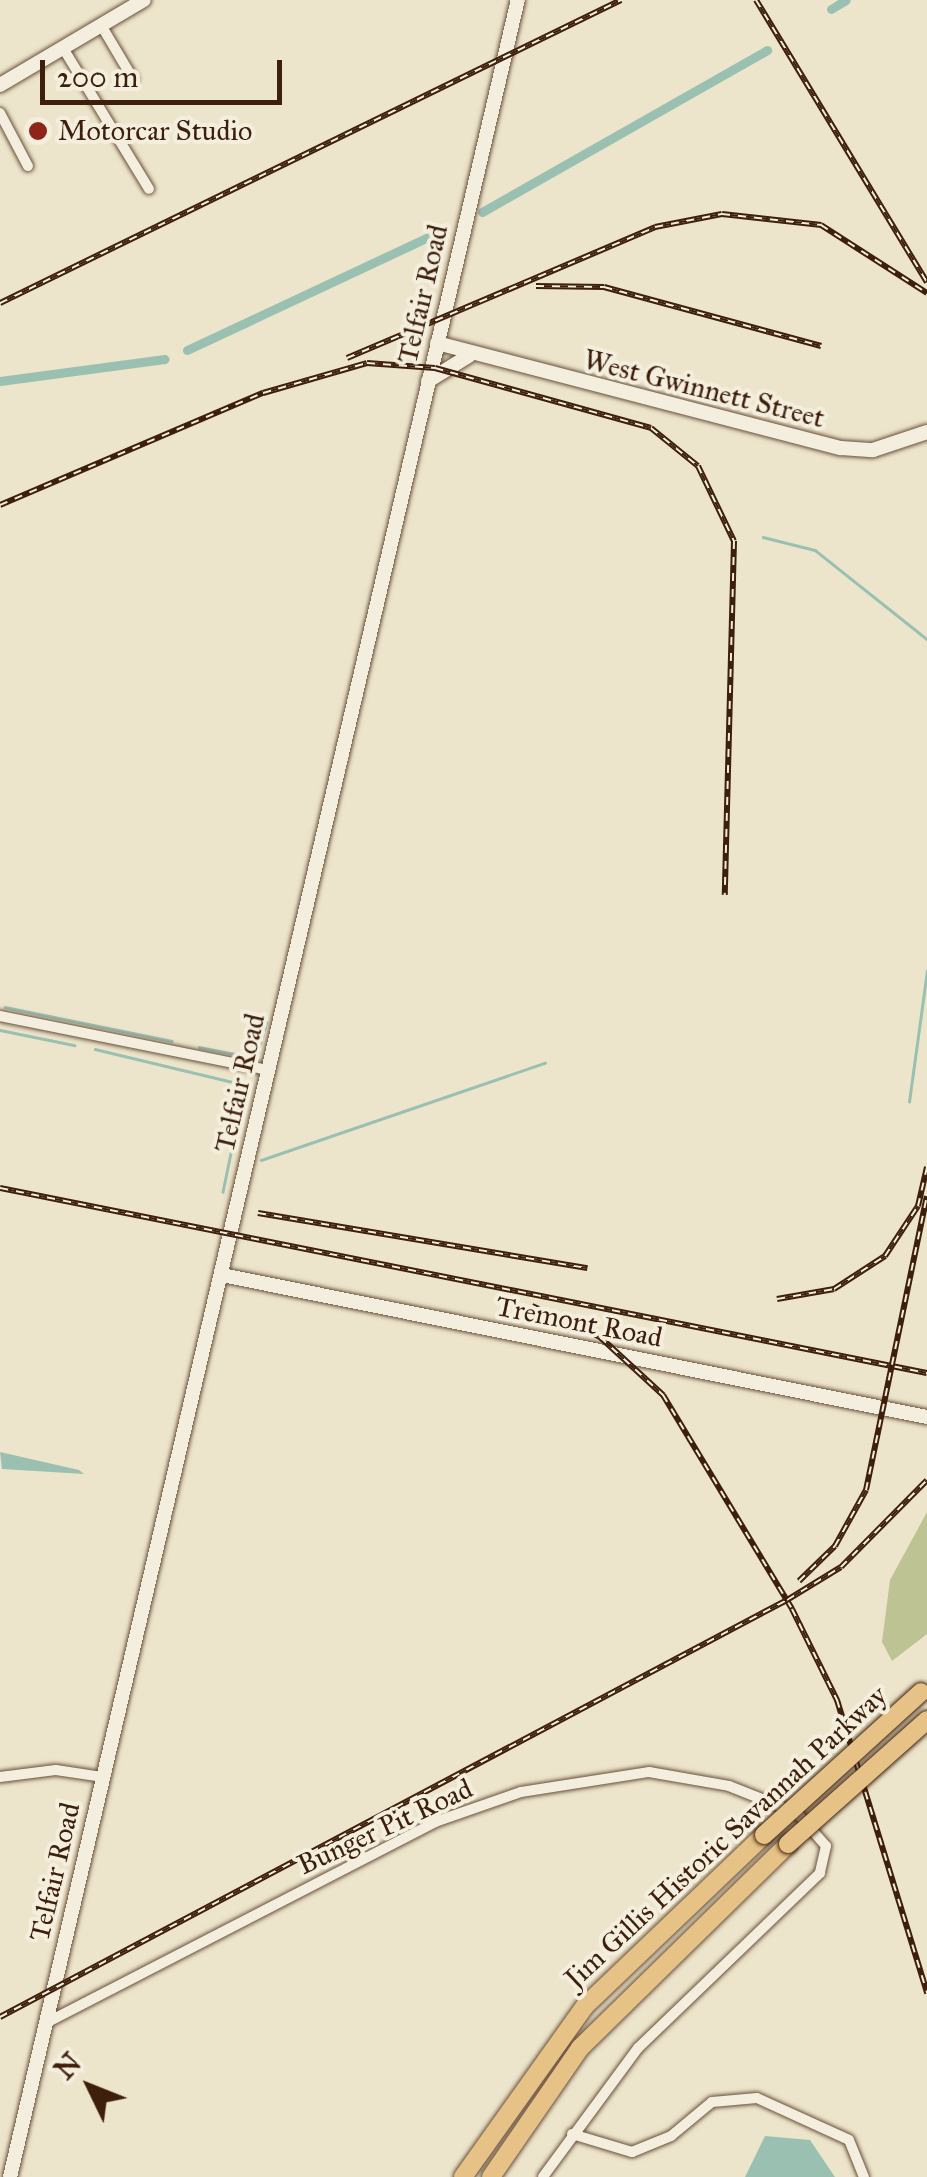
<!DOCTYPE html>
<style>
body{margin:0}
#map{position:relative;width:927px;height:2177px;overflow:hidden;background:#ede5cb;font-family:"IM FELL Great Primer",serif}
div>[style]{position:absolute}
.green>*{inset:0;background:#bec393}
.water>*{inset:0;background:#9ac0b2}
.stream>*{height:2.5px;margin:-1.25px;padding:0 1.25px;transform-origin:1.25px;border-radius:1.25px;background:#9ac0b2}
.canal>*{height:9px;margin:-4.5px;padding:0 4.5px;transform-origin:4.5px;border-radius:4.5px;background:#9ac0b2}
.roads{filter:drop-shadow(0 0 2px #69503b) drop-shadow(0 0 2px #69503b)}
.street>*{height:10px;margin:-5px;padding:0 5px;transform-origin:5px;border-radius:5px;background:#f3eedd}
.secondary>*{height:14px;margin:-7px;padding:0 7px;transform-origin:7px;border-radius:7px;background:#f3eedd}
.highway>*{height:18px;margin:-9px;padding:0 9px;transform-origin:9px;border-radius:9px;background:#e6c286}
.rail>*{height:6px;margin-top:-3px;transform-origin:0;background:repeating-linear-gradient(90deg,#f3eedd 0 8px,#3d1f0b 0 16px);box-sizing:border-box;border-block:2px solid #3d1f0b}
.bridges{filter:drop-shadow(0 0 2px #3d1f0b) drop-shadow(0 0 2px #3d1f0b)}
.highway-bridge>*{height:18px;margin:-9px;padding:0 9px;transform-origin:9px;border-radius:9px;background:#e6c286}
.dots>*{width:28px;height:28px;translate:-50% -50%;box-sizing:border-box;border:5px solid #f3eedd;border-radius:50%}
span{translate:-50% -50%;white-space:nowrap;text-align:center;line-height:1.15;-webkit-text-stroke:8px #f3eedd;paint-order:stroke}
.poi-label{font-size:28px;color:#3d1f0b}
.left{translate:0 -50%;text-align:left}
.street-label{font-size:28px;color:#3d1f0b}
.north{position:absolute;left:40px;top:2037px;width:100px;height:100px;-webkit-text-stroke:8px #f3eedd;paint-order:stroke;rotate:313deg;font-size:28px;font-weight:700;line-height:40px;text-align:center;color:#3d1f0b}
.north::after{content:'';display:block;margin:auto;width:35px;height:45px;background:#3d1f0b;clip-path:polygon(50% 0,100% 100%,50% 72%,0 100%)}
.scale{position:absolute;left:40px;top:60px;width:242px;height:45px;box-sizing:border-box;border:5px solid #3d1f0b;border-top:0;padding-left:12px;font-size:30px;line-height:35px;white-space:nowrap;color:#3d1f0b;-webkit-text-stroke:8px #f3eedd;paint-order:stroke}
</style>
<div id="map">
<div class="green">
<div style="clip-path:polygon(927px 1512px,927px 1634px,892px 1661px,882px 1642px,890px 1580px)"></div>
</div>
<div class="water">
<div style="clip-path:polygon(0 1452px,79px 1470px,84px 1474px,2px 1469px)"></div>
<div style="clip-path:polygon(765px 2136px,810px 2140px,835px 2177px,745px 2177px)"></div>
</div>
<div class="stream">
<div style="left:763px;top:537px;width:54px;rotate:14deg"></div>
<div style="left:815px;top:550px;width:143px;rotate:38.5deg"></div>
<div style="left:5px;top:1007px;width:170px;rotate:11.5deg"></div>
<div style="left:0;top:1030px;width:76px;rotate:11.5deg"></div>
<div style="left:199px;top:1047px;width:58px;rotate:10.9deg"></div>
<div style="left:256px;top:1058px;width:37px;rotate:-74deg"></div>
<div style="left:95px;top:1049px;width:154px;rotate:13.5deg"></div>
<div style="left:245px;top:1085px;width:109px;rotate:101.6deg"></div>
<div style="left:909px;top:1102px;width:132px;rotate:-82.2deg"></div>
<div style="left:261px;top:1160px;width:300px;rotate:-18.9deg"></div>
</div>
<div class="canal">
<div style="left:831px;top:9px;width:17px;rotate:-31deg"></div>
<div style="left:482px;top:212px;width:328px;rotate:-29.6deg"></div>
<div style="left:187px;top:350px;width:271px;rotate:-25.1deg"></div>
<div style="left:0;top:381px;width:166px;rotate:-7.6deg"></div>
</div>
<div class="roads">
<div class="street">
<div style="left:101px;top:25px;width:63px;rotate:59.3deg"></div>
<div style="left:63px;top:48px;width:165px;rotate:58.6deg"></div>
<div style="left:0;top:113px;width:60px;rotate:62.2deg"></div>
<div style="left:0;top:1016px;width:274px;rotate:11.4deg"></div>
<div style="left:0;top:1777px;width:56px;rotate:-7.1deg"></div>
<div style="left:56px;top:1770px;width:48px;rotate:8.5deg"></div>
<div style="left:46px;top:2023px;width:438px;rotate:-27.3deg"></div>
<div style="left:435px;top:1822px;width:91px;rotate:-19.2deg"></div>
<div style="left:521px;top:1792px;width:130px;rotate:-8.9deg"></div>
<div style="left:649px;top:1772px;width:81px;rotate:9.9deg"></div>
<div style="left:729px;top:1786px;width:73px;rotate:21.7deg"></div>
<div style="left:797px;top:1813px;width:44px;rotate:48.7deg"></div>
<div style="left:826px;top:1846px;width:28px;rotate:103deg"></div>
<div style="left:820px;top:1873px;width:252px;rotate:136.1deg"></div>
<div style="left:638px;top:2048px;width:160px;rotate:126.4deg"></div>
<div style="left:572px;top:2134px;width:63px;rotate:16.7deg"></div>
<div style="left:632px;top:2152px;width:42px;rotate:-22.3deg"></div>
<div style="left:671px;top:2136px;width:53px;rotate:-39.7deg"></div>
<div style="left:712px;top:2102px;width:45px;rotate:-5.1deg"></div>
<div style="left:757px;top:2098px;width:101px;rotate:24.5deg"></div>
<div style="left:849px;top:2140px;width:40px;rotate:68deg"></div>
</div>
<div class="secondary">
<div style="left:0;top:85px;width:167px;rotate:-30.6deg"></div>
<div style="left:437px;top:343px;width:417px;rotate:14.6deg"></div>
<div style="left:841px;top:448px;width:32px;rotate:4deg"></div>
<div style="left:873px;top:450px;width:57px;rotate:-18.4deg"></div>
<div style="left:428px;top:381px;width:49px;rotate:-31.8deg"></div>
<div style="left:222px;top:1275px;width:719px;rotate:11.39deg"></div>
<div style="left:10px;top:2177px;width:2235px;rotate:-76.87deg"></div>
</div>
<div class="highway">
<div style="left:463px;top:2177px;width:210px;rotate:-54.5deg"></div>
<div style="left:585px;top:2006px;width:248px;rotate:-43.7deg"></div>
<div style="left:491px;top:2177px;width:157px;rotate:-55.4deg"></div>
<div style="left:580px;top:2048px;width:291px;rotate:-44.4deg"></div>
</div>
</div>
<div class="rail">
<div style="left:756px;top:0;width:330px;rotate:58.8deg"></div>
<div style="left:536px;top:286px;width:68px;rotate:0.8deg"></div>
<div style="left:604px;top:287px;width:225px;rotate:15.2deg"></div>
<div style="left:0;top:303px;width:691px;rotate:-26.01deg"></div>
<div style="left:347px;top:358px;width:335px;rotate:-23deg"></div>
<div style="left:655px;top:227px;width:68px;rotate:-11deg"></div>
<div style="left:722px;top:214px;width:100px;rotate:6.3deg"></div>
<div style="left:821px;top:225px;width:126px;rotate:32.7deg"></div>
<div style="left:0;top:505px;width:286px;rotate:-23.1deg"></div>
<div style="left:263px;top:393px;width:108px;rotate:-16.1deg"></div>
<div style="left:367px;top:363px;width:68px;rotate:4.2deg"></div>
<div style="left:435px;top:368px;width:224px;rotate:15.5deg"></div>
<div style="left:651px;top:428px;width:60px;rotate:39deg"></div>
<div style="left:698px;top:466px;width:83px;rotate:64.4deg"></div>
<div style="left:734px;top:541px;width:354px;rotate:91.5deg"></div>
<div style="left:0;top:1188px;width:945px;rotate:11.29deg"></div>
<div style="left:258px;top:1213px;width:334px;rotate:9.5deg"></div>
<div style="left:777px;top:1299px;width:58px;rotate:-10deg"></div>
<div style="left:834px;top:1289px;width:61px;rotate:-32.9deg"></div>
<div style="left:885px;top:1256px;width:60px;rotate:-56.6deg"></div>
<div style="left:918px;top:1206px;width:40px;rotate:-77deg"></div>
<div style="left:532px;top:1306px;width:75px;rotate:24.5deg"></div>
<div style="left:600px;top:1337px;width:86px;rotate:42.6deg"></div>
<div style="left:663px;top:1395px;width:250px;rotate:58.9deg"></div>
<div style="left:792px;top:1609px;width:102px;rotate:63.7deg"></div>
<div style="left:837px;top:1700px;width:307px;rotate:72.9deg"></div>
<div style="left:799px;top:1581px;width:50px;rotate:-44.2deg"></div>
<div style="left:835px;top:1546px;width:64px;rotate:-61deg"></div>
<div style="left:866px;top:1490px;width:300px;rotate:-78.3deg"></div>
<div style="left:0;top:2017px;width:891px;rotate:-27.92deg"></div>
<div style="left:787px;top:1600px;width:63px;rotate:-31.4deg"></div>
<div style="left:841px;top:1567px;width:122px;rotate:-45.3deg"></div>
</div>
<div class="bridges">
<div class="highway-bridge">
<div style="left:764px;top:1835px;width:212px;rotate:-42.3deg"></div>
<div style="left:788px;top:1844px;width:186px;rotate:-41.7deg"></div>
</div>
</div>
<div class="dots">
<div style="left:38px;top:131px;background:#8f2418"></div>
</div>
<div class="poi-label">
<span class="left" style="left:58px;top:131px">Motorcar Studio</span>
</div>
<div class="street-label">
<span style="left:423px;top:294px;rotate:-77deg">Telfair Road</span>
<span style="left:704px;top:389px;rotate:14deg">West Gwinnett Street</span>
<span style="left:240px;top:1083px;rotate:-77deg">Telfair Road</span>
<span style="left:579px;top:1322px;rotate:11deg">Tremont Road</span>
<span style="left:385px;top:1827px;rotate:-25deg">Bunger Pit Road</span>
<span style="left:726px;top:1837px;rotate:-43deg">Jim Gillis Historic Savannah Parkway</span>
<span style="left:55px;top:1872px;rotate:-77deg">Telfair Road</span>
</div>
<div class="north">N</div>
<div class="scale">200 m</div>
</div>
